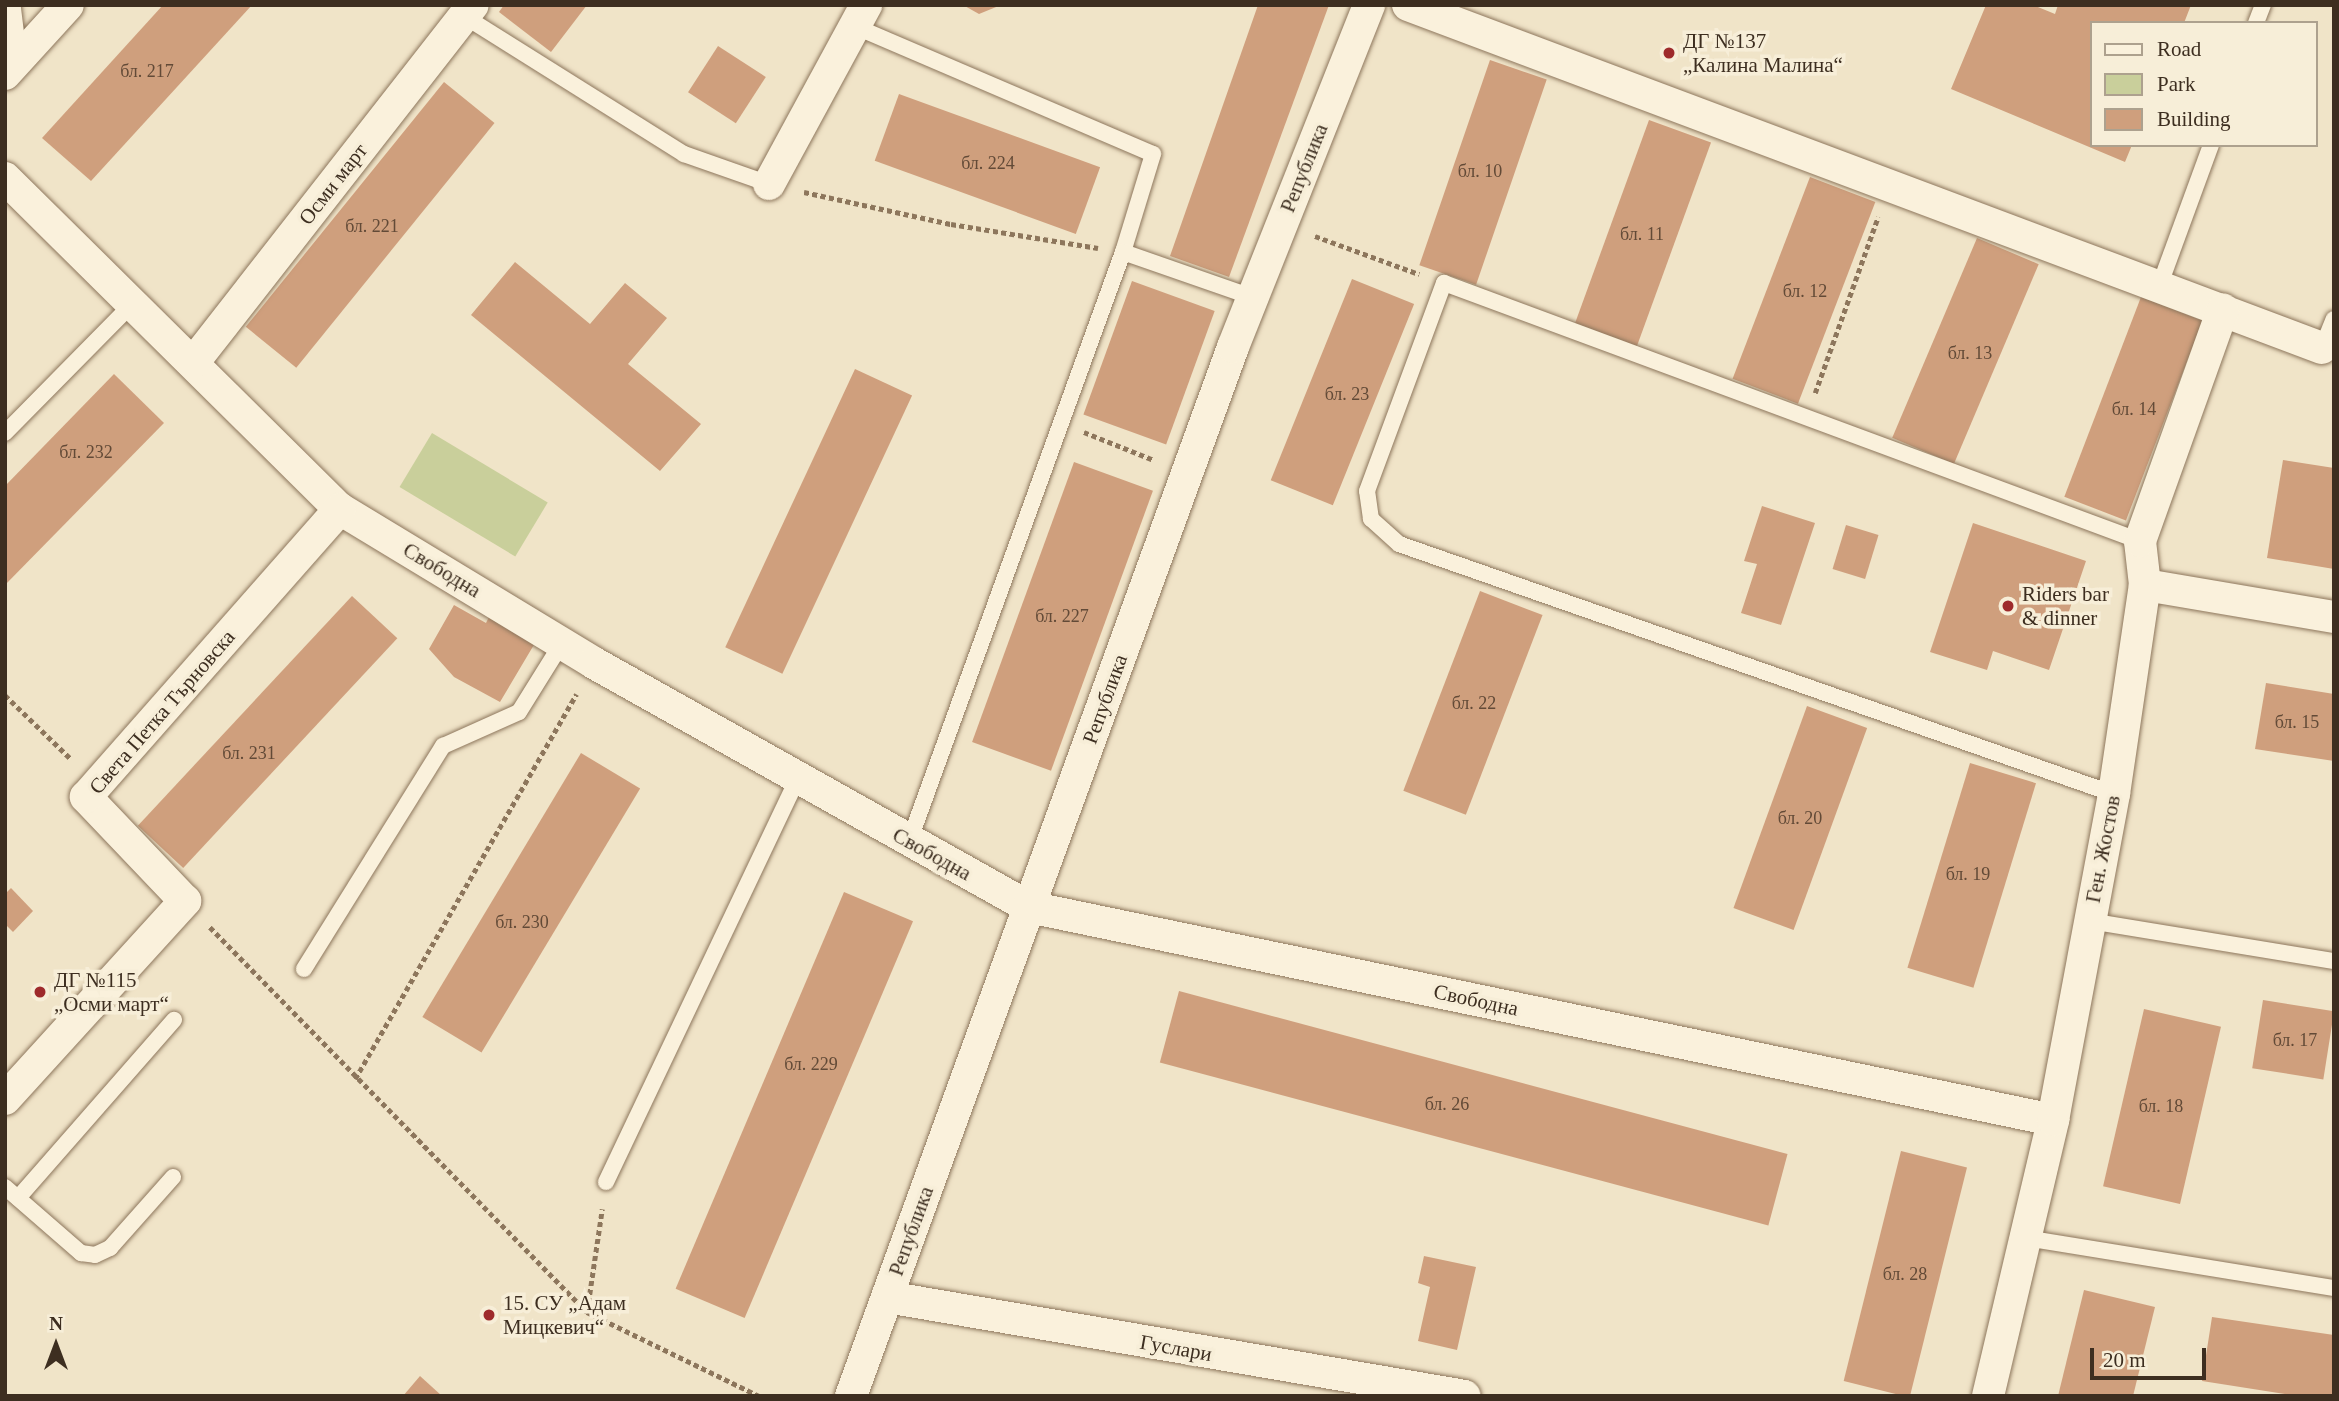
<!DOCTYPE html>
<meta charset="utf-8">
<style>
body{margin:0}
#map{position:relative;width:2339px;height:1401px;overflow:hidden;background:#f0e4c8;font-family:"Times New Roman",serif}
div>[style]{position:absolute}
.green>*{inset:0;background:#c9cf9b;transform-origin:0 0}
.building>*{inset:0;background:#cf9f7d;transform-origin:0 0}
.path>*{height:4.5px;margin-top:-2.25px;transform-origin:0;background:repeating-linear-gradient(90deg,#8d765c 0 5px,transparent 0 8.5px)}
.roads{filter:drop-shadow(0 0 2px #8d765c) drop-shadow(0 0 2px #8d765c)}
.lane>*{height:16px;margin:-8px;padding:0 8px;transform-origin:8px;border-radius:8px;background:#faf1dc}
.street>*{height:32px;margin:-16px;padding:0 16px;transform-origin:16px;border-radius:16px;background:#faf1dc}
.dots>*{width:19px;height:19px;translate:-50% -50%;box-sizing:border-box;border:4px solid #f7eed8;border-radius:50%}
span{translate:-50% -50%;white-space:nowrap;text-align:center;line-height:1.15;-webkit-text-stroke:7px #f7eed8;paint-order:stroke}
.number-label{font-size:18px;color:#624a37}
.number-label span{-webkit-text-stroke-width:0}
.poi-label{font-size:21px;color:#3d2e20}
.left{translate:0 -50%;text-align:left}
.street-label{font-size:21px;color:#3d2e20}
.frame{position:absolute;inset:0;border:7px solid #3d2e20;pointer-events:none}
.legend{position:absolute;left:2090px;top:21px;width:228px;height:126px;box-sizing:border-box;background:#f7eed8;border:2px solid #ada18e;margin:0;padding:9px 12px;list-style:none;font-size:21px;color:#3d2e20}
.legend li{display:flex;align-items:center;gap:14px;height:35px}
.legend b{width:35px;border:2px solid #ada18e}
.north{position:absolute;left:21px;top:1310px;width:70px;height:70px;-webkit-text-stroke:5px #f7eed8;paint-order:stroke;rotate:0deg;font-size:19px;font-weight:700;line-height:28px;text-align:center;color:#3d2e20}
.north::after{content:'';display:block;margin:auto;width:24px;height:32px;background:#3d2e20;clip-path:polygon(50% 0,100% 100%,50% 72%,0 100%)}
.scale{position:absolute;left:2090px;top:1348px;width:116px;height:32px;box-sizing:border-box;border:4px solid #3d2e20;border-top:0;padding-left:9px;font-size:21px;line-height:24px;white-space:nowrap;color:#3d2e20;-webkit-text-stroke:5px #f7eed8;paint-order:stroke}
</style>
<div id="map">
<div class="green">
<div style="left:432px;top:433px;width:135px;height:63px;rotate:31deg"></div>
</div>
<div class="building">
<div style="clip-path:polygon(163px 5px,252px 5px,91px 181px,42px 138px)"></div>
<div style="clip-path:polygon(504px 5px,587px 5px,551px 52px,499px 12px)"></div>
<div style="clip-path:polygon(963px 5px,1001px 5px,979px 14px)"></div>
<div style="clip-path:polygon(1258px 5px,1329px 5px,1229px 277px,1170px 256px)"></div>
<div style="clip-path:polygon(1986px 5px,2033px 5px,2055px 14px,2058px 5px,2191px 5px,2184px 23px,2092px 23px,2092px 145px,2132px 145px,2125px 162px,1951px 89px)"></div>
<div style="left:718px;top:46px;width:57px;height:55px;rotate:33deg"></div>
<div style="left:1490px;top:60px;width:60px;height:217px;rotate:19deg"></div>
<div style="left:444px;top:82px;width:65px;height:315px;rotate:39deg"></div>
<div style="left:899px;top:94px;width:214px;height:71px;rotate:20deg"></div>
<div style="left:1649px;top:120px;width:66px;height:220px;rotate:20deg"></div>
<div style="left:1810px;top:177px;width:70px;height:216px;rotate:21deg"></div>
<div style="left:1977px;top:238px;width:67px;height:217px;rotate:23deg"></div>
<div style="clip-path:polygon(515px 262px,590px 324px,625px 283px,667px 318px,628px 364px,701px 424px,660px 471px,471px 315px)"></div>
<div style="left:1352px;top:279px;width:67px;height:217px;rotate:22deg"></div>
<div style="left:1132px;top:281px;width:88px;height:142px;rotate:20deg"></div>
<div style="left:2141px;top:297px;width:66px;height:214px;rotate:21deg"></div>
<div style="left:855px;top:369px;width:63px;height:307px;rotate:25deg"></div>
<div style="clip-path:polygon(114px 374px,164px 423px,5px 585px,5px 486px)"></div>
<div style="clip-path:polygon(2283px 460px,2334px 468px,2334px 569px,2267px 558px)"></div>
<div style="left:1074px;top:462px;width:84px;height:298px;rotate:20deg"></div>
<div style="clip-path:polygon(1762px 506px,1815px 523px,1781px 625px,1741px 613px,1757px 564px,1744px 561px)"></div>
<div style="clip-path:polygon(1973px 523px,2086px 561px,2049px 670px,1993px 651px,1987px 670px,1930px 652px)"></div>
<div style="left:1846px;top:525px;width:34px;height:46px;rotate:17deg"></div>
<div style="left:1480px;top:591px;width:67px;height:214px;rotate:21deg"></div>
<div style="left:352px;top:596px;width:62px;height:314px;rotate:43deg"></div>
<div style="clip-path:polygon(454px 605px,486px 623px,490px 615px,535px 643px,500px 702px,454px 677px,429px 649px)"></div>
<div style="clip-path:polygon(2266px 683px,2334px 694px,2334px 761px,2255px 749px)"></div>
<div style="left:1807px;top:706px;width:64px;height:215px;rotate:20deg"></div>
<div style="left:581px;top:753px;width:69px;height:308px;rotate:31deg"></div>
<div style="left:1970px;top:763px;width:69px;height:214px;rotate:17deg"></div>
<div style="clip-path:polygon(11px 888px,33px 911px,13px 932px,5px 924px,5px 894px)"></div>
<div style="left:844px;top:892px;width:75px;height:431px;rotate:23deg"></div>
<div style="left:1179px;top:991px;width:630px;height:74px;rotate:15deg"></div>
<div style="left:2263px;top:1000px;width:72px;height:69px;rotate:9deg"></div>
<div style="left:2144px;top:1009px;width:79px;height:182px;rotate:13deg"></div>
<div style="left:1901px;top:1151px;width:68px;height:237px;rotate:14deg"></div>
<div style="clip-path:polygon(1424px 1256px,1476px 1267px,1457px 1350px,1418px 1341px,1430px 1287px,1418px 1283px)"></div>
<div style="clip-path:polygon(2084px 1290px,2155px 1307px,2133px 1396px,2058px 1396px)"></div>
<div style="clip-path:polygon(2212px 1317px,2334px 1335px,2334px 1396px,2298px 1396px,2202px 1381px)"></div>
<div style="clip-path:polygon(420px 1376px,442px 1396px,403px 1396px)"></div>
</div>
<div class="path">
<div style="left:804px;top:192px;width:150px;rotate:12.3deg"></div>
<div style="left:951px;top:224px;width:149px;rotate:9.3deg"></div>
<div style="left:1315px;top:236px;width:111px;rotate:20.1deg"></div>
<div style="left:1815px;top:393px;width:187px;rotate:-70.3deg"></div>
<div style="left:1084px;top:432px;width:75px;rotate:21.8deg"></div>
<div style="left:5px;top:695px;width:93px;rotate:44.1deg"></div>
<div style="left:210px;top:927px;width:539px;rotate:45.6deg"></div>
<div style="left:587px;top:1312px;width:191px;rotate:26deg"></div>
<div style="left:355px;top:1079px;width:444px;rotate:-60.1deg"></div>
<div style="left:587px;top:1311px;width:103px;rotate:-81.6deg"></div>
</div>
<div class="roads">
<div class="lane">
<div style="left:464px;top:16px;width:260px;rotate:32.1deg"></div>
<div style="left:684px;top:154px;width:90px;rotate:19.4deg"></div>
<div style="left:2256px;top:23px;width:19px;rotate:-69deg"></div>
<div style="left:854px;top:26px;width:325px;rotate:23.2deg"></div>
<div style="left:1153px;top:154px;width:102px;rotate:107deg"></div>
<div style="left:1123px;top:252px;width:628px;rotate:109.94deg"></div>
<div style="left:1123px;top:252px;width:137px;rotate:19.2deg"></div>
<div style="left:2159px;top:287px;width:151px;rotate:-69.9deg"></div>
<div style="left:2322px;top:348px;width:31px;rotate:-68deg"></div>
<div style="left:5px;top:433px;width:182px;rotate:-45.4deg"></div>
<div style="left:2114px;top:794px;width:757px;rotate:-160.73deg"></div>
<div style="left:1399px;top:544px;width:38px;rotate:-138deg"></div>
<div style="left:1371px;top:519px;width:28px;rotate:-98deg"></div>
<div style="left:1367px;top:491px;width:222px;rotate:-69.7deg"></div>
<div style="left:1444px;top:283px;width:742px;rotate:20.34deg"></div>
<div style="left:2089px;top:921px;width:248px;rotate:9.3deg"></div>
<div style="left:304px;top:969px;width:263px;rotate:-58.1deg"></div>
<div style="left:443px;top:746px;width:83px;rotate:-24.1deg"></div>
<div style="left:519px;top:712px;width:81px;rotate:-58.1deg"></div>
<div style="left:606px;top:1182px;width:447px;rotate:-64.6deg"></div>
<div style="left:5px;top:1187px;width:101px;rotate:41deg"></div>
<div style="left:81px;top:1253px;width:14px;rotate:8deg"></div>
<div style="left:95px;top:1255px;width:17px;rotate:-25deg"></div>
<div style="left:110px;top:1248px;width:95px;rotate:-48.4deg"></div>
<div style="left:18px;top:1198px;width:237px;rotate:-48.8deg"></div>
<div style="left:2025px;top:1238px;width:313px;rotate:9.2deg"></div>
</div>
<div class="street">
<div style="left:1408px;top:5px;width:976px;rotate:20.57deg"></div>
<div style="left:5px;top:9px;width:57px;rotate:83deg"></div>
<div style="left:5px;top:74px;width:93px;rotate:-47.6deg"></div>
<div style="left:5px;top:178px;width:471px;rotate:44.7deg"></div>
<div style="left:340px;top:509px;width:297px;rotate:31.2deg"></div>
<div style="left:594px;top:663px;width:499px;rotate:29.3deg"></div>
<div style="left:1029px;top:907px;width:1046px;rotate:11.75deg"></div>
<div style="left:769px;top:184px;width:204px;rotate:-61.5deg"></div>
<div style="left:193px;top:363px;width:454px;rotate:-52deg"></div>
<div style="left:2145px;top:585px;width:192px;rotate:9.6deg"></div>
<div style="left:5px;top:1099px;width:268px;rotate:-47.7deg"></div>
<div style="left:185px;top:901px;width:144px;rotate:-133.6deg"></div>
<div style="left:86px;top:797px;width:384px;rotate:-48.6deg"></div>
<div style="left:887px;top:1297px;width:586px;rotate:9.72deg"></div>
<div style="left:851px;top:1396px;width:1116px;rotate:-69.99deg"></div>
<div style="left:1233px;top:347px;width:368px;rotate:-68.3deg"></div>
<div style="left:1988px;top:1396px;width:284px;rotate:-76.7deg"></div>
<div style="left:2053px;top:1120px;width:332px;rotate:-79.4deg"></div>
<div style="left:2114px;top:794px;width:211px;rotate:-81.6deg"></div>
<div style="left:2145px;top:585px;width:44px;rotate:-96.5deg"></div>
<div style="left:2140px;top:541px;width:246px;rotate:-70.3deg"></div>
</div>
</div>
<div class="dots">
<div style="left:1669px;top:53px;background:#9e2a2b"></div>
<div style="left:2008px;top:606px;background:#9e2a2b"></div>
<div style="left:40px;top:992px;background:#9e2a2b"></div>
<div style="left:489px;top:1315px;background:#9e2a2b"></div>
</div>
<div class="number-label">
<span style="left:147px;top:71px">бл. 217</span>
<span style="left:988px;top:163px">бл. 224</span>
<span style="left:1480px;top:171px">бл. 10</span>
<span style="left:372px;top:226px">бл. 221</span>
<span style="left:1642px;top:234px">бл. 11</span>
<span style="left:1805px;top:291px">бл. 12</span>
<span style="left:1970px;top:353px">бл. 13</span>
<span style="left:1347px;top:394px">бл. 23</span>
<span style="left:2134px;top:409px">бл. 14</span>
<span style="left:86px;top:452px">бл. 232</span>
<span style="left:1062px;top:616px">бл. 227</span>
<span style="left:1474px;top:703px">бл. 22</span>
<span style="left:2297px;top:722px">бл. 15</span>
<span style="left:249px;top:753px">бл. 231</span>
<span style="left:1800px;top:818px">бл. 20</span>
<span style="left:1968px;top:874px">бл. 19</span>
<span style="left:522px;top:922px">бл. 230</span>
<span style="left:2295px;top:1040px">бл. 17</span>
<span style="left:811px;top:1064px">бл. 229</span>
<span style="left:1447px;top:1104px">бл. 26</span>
<span style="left:2161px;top:1106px">бл. 18</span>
<span style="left:1905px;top:1274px">бл. 28</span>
</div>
<div class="poi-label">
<span class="left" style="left:1683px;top:53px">ДГ №137<br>„Калина Малина“</span>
<span class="left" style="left:2022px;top:606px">Riders bar<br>&amp; dinner</span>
<span class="left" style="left:54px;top:992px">ДГ №115<br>„Осми март“</span>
<span class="left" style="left:503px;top:1315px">15. СУ „Адам<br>Мицкевич“</span>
</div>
<div class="street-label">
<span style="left:1304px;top:168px;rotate:-68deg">Република</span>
<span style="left:333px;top:184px;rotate:-52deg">Осми март</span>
<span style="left:442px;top:570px;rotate:31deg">Свободна</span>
<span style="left:1105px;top:699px;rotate:-70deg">Република</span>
<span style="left:162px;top:712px;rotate:-49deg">Света Петка Търновска</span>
<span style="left:2103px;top:849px;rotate:-79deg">Ген. Жостов</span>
<span style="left:932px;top:854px;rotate:29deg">Свободна</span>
<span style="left:1476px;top:1000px;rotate:12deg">Свободна</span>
<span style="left:911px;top:1231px;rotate:-70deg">Република</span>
<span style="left:1176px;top:1348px;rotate:10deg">Гуслари</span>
</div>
<div class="frame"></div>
<ul class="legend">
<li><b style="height:9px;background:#faf1dc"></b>Road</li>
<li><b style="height:19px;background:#c9cf9b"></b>Park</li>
<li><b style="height:19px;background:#cf9f7d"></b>Building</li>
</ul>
<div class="north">N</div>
<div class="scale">20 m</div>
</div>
